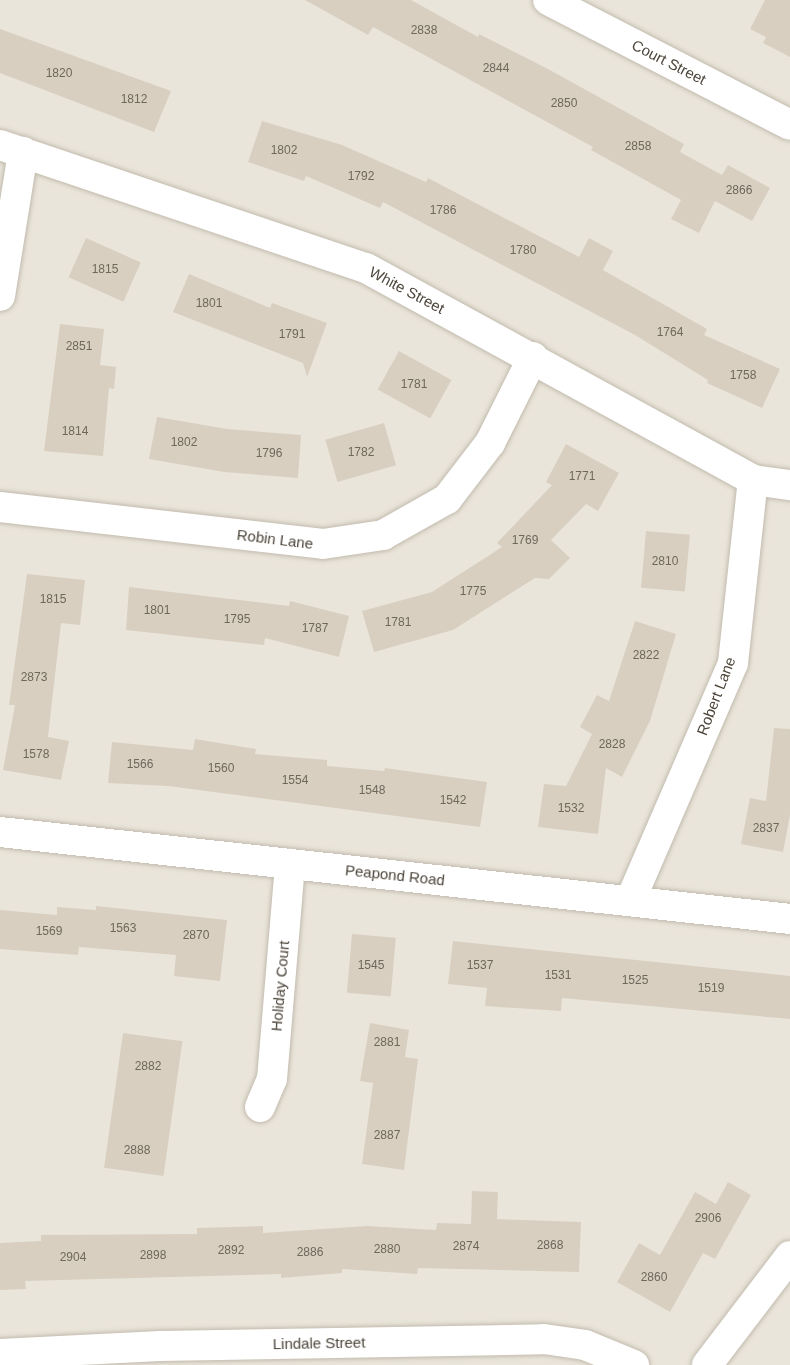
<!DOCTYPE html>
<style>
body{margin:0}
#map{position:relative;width:790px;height:1365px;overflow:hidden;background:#f6f3ec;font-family:Arial,sans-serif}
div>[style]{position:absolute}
.residential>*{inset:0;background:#eae5da;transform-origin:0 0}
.building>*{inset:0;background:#d8cfc1;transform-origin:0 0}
.roads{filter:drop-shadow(0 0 2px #c2bbae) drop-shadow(0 0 2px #c2bbae)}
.street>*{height:30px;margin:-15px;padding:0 15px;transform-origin:15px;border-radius:15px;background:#fff}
span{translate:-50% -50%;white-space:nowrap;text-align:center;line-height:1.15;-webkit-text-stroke:4.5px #fff;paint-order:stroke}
.number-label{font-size:12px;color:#6e675b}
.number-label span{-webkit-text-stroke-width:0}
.street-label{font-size:15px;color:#4b4439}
</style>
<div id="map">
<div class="residential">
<div style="left:0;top:0;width:790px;height:1365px"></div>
</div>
<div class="building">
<div style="clip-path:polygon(305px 0,411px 0,478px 37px,479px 34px,548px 69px,684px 144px,680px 152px,722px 175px,728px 165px,770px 188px,752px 221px,715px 201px,699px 233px,671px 219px,681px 200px,591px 150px,593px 147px,373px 27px,368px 35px)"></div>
<div style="clip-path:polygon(765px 0,790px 0,790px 57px,763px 43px,766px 37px,750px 29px)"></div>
<div style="clip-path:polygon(0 29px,171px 91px,154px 132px,0 73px)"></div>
<div style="clip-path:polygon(262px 121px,342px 145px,426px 182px,428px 178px,579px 257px,589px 238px,613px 251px,603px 270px,707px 329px,704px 335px,780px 369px,762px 408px,707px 383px,708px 380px,635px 335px,383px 202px,380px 208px,306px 176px,304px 181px,248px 162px)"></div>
<div style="left:86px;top:238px;width:60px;height:43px;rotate:24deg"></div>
<div style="clip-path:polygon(189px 274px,270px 308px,272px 303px,327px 323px,307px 377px,303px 363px,173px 312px)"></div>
<div style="clip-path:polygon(60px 324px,104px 329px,100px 365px,116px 367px,114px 389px,109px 388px,103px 456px,44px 451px)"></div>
<div style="left:399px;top:351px;width:60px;height:44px;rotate:29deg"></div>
<div style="clip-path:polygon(157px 417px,227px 429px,301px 435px,298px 478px,224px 472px,149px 459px)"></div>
<div style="left:384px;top:423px;width:44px;height:61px;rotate:74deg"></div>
<div style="clip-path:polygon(566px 444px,619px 473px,598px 511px,586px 504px,551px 540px,570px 558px,549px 579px,535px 578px,453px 630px,374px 652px,362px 611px,432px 592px,502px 547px,497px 543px,552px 485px,546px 482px)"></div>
<div style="left:646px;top:531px;width:44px;height:57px;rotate:5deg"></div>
<div style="clip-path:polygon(27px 574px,85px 580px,80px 625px,61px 623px,48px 737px,69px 741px,61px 780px,3px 770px,15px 705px,9px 705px)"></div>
<div style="clip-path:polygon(129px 587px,289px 606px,290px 601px,349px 616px,339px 657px,265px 638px,264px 645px,126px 630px)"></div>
<div style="clip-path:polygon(635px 621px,676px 634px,650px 721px,622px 777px,606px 768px,598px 834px,538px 827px,544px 784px,566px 786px,592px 734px,580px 727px,597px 695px,609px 701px)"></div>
<div style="clip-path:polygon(774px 728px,790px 729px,790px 815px,783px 852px,741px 844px,750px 798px,766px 801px)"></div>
<div style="clip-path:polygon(195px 739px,256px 749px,255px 754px,327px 760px,327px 766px,384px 771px,385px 768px,487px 782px,480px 827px,168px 786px,108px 783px,112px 742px,193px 750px)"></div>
<div style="clip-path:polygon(96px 906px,227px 920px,220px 981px,174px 976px,176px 955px,79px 947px,78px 955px,0 949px,0 910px,57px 915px,57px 907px,96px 910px)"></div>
<div style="left:352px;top:934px;width:44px;height:59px;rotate:5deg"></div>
<div style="clip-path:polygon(453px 941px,790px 976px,790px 1019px,562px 998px,561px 1011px,485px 1006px,487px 988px,448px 984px)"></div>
<div style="clip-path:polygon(370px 1023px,409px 1030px,405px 1057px,418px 1059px,404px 1170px,362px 1164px,373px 1083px,360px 1081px)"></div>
<div style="left:123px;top:1033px;width:60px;height:136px;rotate:8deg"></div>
<div style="clip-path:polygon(728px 1182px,751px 1195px,715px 1259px,703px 1253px,670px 1312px,617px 1282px,639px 1243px,660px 1255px,695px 1192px,716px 1204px)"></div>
<div style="clip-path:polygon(472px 1191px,498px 1192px,497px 1219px,581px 1222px,579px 1272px,418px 1268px,417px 1274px,342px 1269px,342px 1273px,281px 1278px,281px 1274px,25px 1281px,26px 1289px,0 1290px,0 1243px,41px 1241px,41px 1235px,197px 1234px,197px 1228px,263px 1226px,263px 1233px,367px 1226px,436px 1230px,437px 1223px,471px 1224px)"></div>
</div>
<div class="roads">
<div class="street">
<div style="left:548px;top:0;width:272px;rotate:27.3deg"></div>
<div style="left:0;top:145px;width:386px;rotate:18.6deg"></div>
<div style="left:366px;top:268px;width:441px;rotate:28.7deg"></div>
<div style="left:753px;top:480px;width:37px;rotate:8deg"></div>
<div style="left:0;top:296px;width:146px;rotate:-80.9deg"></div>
<div style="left:0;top:507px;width:325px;rotate:6.5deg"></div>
<div style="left:323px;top:544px;width:61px;rotate:-8.5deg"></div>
<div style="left:383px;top:535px;width:73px;rotate:-29.4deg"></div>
<div style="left:447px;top:499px;width:71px;rotate:-52.5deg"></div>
<div style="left:490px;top:443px;width:96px;rotate:-63.4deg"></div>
<div style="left:0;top:832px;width:795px;rotate:6.28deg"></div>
<div style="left:631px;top:899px;width:257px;rotate:-66.6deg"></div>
<div style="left:733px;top:663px;width:184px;rotate:-83.8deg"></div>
<div style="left:260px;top:1107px;width:30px;rotate:-67deg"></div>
<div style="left:272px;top:1079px;width:216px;rotate:-85.2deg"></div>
<div style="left:0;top:1354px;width:160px;rotate:-2.9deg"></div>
<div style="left:160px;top:1346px;width:384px;rotate:-1deg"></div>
<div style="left:544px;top:1339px;width:41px;rotate:8.3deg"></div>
<div style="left:585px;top:1345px;width:53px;rotate:22.2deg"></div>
<div style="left:707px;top:1365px;width:137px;rotate:-52.7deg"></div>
</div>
</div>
<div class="number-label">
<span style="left:424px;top:31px">2838</span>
<span style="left:496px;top:69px">2844</span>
<span style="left:59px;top:74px">1820</span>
<span style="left:134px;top:100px">1812</span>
<span style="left:564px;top:104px">2850</span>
<span style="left:638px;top:147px">2858</span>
<span style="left:284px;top:151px">1802</span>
<span style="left:361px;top:177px">1792</span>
<span style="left:739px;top:191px">2866</span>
<span style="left:443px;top:211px">1786</span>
<span style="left:523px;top:251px">1780</span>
<span style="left:105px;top:270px">1815</span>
<span style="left:209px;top:304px">1801</span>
<span style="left:670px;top:333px">1764</span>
<span style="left:292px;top:335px">1791</span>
<span style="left:79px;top:347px">2851</span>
<span style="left:743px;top:376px">1758</span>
<span style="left:414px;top:385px">1781</span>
<span style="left:75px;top:432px">1814</span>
<span style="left:184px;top:443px">1802</span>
<span style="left:361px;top:453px">1782</span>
<span style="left:269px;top:454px">1796</span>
<span style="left:582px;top:477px">1771</span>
<span style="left:525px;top:541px">1769</span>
<span style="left:665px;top:562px">2810</span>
<span style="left:473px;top:592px">1775</span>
<span style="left:53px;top:600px">1815</span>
<span style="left:157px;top:611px">1801</span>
<span style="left:237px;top:620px">1795</span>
<span style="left:398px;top:623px">1781</span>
<span style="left:315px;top:629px">1787</span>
<span style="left:646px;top:656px">2822</span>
<span style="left:34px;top:678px">2873</span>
<span style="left:612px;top:745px">2828</span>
<span style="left:36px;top:755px">1578</span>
<span style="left:140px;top:765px">1566</span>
<span style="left:221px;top:769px">1560</span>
<span style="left:295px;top:781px">1554</span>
<span style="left:372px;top:791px">1548</span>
<span style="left:453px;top:801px">1542</span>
<span style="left:571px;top:809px">1532</span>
<span style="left:766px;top:829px">2837</span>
<span style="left:123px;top:929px">1563</span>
<span style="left:49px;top:932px">1569</span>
<span style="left:196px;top:936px">2870</span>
<span style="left:371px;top:966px">1545</span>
<span style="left:480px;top:966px">1537</span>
<span style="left:558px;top:976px">1531</span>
<span style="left:635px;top:981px">1525</span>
<span style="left:711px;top:989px">1519</span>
<span style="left:387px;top:1043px">2881</span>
<span style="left:148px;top:1067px">2882</span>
<span style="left:387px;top:1136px">2887</span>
<span style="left:137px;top:1151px">2888</span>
<span style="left:708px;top:1219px">2906</span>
<span style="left:550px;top:1246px">2868</span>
<span style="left:466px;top:1247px">2874</span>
<span style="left:387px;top:1250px">2880</span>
<span style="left:231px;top:1251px">2892</span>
<span style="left:310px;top:1253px">2886</span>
<span style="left:153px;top:1256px">2898</span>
<span style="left:73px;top:1258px">2904</span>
<span style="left:654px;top:1278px">2860</span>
</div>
<div class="street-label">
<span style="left:669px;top:62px;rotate:27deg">Court Street</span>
<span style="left:407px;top:290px;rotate:28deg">White Street</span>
<span style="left:275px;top:539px;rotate:7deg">Robin Lane</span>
<span style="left:716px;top:696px;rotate:-69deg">Robert Lane</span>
<span style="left:395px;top:875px;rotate:6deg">Peapond Road</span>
<span style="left:280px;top:986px;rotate:-85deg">Holiday Court</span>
<span style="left:319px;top:1343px;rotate:-1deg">Lindale Street</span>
</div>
</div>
